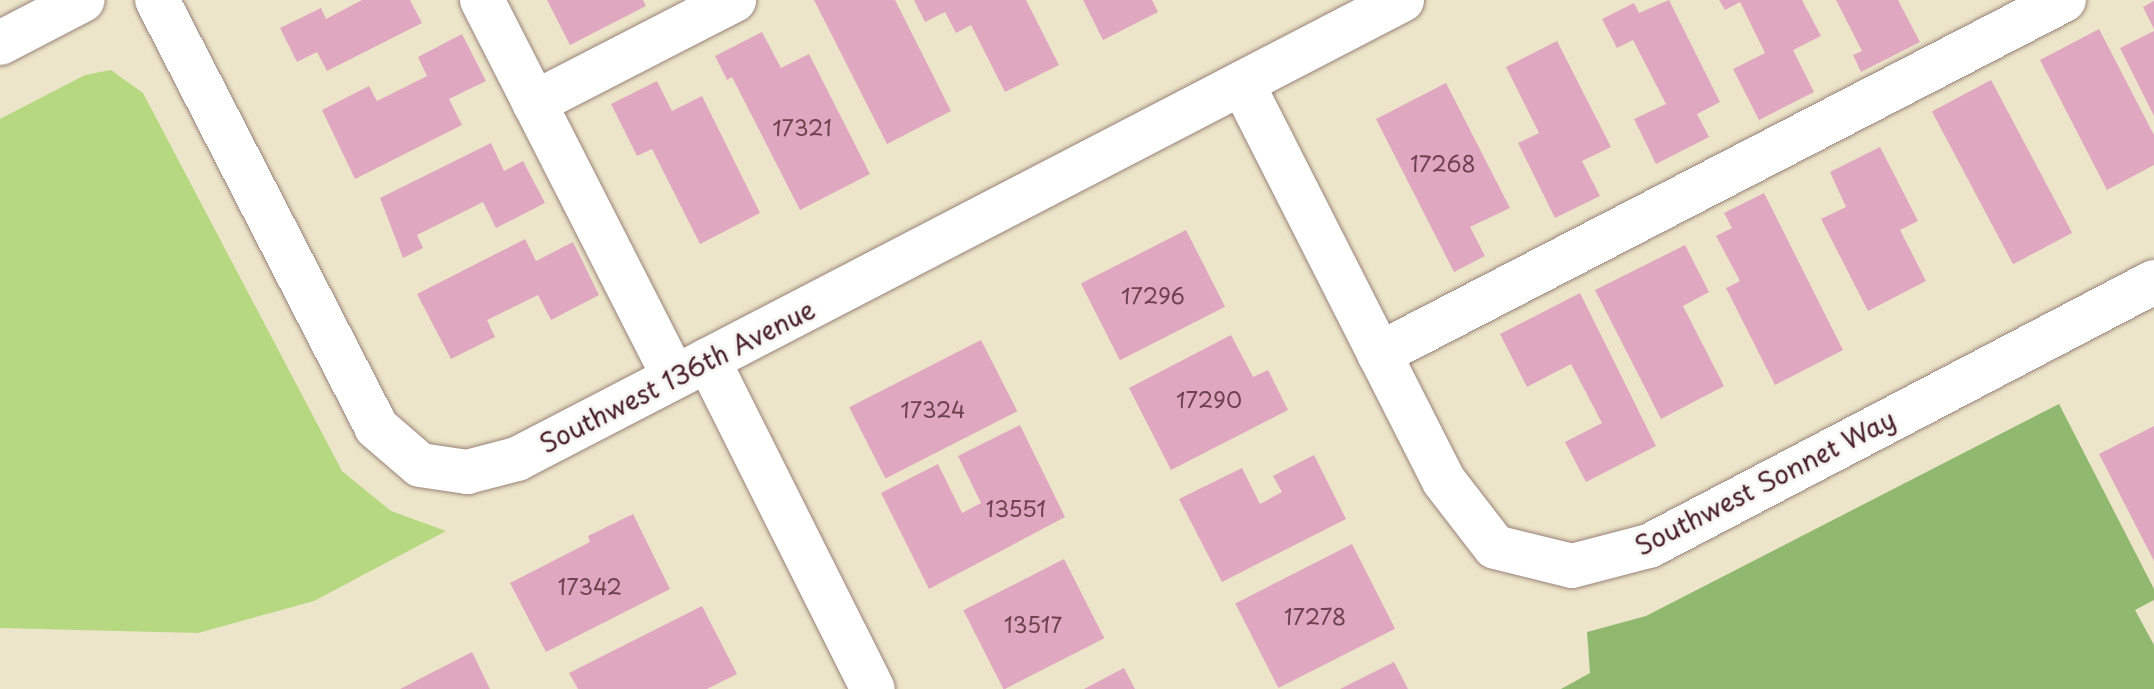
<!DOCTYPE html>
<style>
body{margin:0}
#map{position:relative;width:2154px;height:689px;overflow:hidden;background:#ece5c9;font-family:"Playpen Sans",sans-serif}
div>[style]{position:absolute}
.green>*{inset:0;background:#b6d880}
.forest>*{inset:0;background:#90b86e}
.building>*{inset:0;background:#e0a8c0;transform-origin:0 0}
.roads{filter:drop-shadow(0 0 2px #9b827a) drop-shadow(0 0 2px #9b827a)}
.minor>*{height:44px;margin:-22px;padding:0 22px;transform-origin:22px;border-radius:22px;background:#fff}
span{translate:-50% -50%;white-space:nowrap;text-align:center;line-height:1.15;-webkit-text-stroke:6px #f6f6f2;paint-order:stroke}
.number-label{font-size:22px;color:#704150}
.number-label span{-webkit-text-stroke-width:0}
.street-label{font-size:26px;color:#4a1f2b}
</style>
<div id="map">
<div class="green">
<div style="clip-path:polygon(111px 70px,143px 93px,342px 471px,391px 511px,446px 531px,314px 601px,198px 633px,0 628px,0 119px,85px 75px)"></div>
</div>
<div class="forest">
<div style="clip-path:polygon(2059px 404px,2154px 589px,2154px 600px,2135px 610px,2154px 645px,2154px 689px,1561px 689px,1590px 673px,1587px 632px,1646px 616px)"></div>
</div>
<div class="building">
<div style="clip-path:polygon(362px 0,410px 0,422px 23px,327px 71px,317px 52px,297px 62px,280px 28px,321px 8px,326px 19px)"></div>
<div style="clip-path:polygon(547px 0,643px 0,646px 6px,570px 45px)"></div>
<div style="clip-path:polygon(814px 0,895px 0,951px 111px,887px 144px)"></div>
<div style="clip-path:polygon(914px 0,1026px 0,1059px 65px,1005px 92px,971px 25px,956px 33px,945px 12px,925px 22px)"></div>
<div style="clip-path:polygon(1083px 0,1152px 0,1158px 12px,1103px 40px)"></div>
<div style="clip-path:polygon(1669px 0,1720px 102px,1697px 114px,1709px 137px,1656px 164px,1634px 119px,1666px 104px,1633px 40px,1617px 48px,1602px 19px,1634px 3px,1639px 13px)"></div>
<div style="clip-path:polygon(1719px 0,1802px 0,1821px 36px,1793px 50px,1814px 92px,1759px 120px,1733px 69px,1765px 53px,1740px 2px,1725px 10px)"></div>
<div style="clip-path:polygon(1836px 0,1898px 0,1920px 42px,1861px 72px,1853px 55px,1862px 51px)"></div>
<div style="clip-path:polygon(2154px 1px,2154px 29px,2143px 7px)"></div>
<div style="clip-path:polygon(2099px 29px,2154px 135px,2154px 165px,2107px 190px,2040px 60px)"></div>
<div style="clip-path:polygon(2154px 31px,2154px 116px,2120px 48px)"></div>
<div style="clip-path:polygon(762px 32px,781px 68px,809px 54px,870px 174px,800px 210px,732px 77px,727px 80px,715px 56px)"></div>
<div style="clip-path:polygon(462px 34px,486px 81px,449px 99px,462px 125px,355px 179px,322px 110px,369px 86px,377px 101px,427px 76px,418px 57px)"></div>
<div style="clip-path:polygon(1557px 41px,1611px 147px,1582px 161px,1600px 196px,1555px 218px,1518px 143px,1539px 133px,1506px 67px)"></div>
<div style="left:1991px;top:80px;width:173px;height:67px;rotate:62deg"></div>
<div style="clip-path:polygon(657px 81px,672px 111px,702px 96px,760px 213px,700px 244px,652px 149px,637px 156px,611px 104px)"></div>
<div style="clip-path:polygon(1446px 83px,1510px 208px,1470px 227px,1485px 256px,1454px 272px,1376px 119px)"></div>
<div style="clip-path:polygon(491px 143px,504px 171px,523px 161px,545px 203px,496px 228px,483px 202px,417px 235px,423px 248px,403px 258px,380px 198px)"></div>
<div style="clip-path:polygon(1880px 147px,1918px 221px,1900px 230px,1926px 281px,1868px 311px,1821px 219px,1846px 207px,1830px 172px)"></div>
<div style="clip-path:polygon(1764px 193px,1843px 350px,1775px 385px,1726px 288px,1740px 281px,1716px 236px,1732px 228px,1724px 213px)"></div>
<div style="left:1186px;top:230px;width:86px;height:118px;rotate:63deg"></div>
<div style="clip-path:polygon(525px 239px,536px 261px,573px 242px,599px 295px,551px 320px,538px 295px,487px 320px,495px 337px,451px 359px,417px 294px)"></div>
<div style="clip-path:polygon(1685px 245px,1709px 292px,1683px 306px,1724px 386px,1661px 419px,1595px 290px)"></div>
<div style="clip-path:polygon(1580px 293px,1656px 446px,1586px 482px,1565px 442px,1602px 423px,1571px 364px,1527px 387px,1500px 334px)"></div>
<div style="clip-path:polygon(1231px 335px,1253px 377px,1268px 370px,1288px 410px,1171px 470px,1129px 388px)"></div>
<div style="left:981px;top:340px;width:80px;height:148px;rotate:63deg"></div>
<div style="clip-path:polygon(1020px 425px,1065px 517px,929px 589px,881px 493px,938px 464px,962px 513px,981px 503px,958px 456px)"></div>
<div style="clip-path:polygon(2154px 426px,2154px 561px,2099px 454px)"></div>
<div style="clip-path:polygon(1314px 455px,1346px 519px,1222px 582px,1179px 499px,1242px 468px,1260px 504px,1282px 492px,1273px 476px)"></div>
<div style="clip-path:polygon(633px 514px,670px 589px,546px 652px,510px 583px,590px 542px,588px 536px)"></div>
<div style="left:1352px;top:544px;width:95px;height:131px;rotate:63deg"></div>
<div style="left:1064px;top:559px;width:89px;height:113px;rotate:63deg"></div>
<div style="clip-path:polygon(702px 606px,737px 674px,707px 689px,578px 689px,569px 673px)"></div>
<div style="clip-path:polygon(472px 652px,490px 689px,400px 689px)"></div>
<div style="clip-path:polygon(1394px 662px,1408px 689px,1340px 689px)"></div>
<div style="clip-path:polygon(1124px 668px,1135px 689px,1084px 689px)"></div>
</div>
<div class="roads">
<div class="minor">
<div style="left:157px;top:0;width:480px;rotate:62.8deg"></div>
<div style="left:376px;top:427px;width:58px;rotate:40.8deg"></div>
<div style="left:420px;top:465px;width:48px;rotate:8.5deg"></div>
<div style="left:467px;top:472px;width:52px;rotate:-14.6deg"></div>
<div style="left:517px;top:459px;width:997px;rotate:-27.41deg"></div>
<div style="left:482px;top:0;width:423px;rotate:63deg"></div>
<div style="left:0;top:43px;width:93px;rotate:-27.4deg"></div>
<div style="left:1242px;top:83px;width:446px;rotate:63.1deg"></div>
<div style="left:1444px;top:481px;width:83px;rotate:52.3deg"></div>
<div style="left:1495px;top:547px;width:79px;rotate:13.9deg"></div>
<div style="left:1572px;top:566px;width:80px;rotate:-14.6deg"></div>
<div style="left:1649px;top:546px;width:570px;rotate:-27.6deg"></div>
<div style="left:534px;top:103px;width:225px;rotate:-27.2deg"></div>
<div style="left:1379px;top:354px;width:771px;rotate:-27.33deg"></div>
<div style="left:708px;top:360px;width:368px;rotate:63.4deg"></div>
</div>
</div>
<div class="number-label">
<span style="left:802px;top:127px">17321</span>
<span style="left:1443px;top:163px">17268</span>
<span style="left:1153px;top:295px">17296</span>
<span style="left:1209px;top:399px">17290</span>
<span style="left:933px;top:409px">17324</span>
<span style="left:1016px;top:508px">13551</span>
<span style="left:590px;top:586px">17342</span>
<span style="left:1315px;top:616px">17278</span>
<span style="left:1033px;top:624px">13517</span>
</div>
<div class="street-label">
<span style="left:677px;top:376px;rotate:-27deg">Southwest 136th Avenue</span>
<span style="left:1765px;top:482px;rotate:-27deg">Southwest Sonnet Way</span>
</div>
</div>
